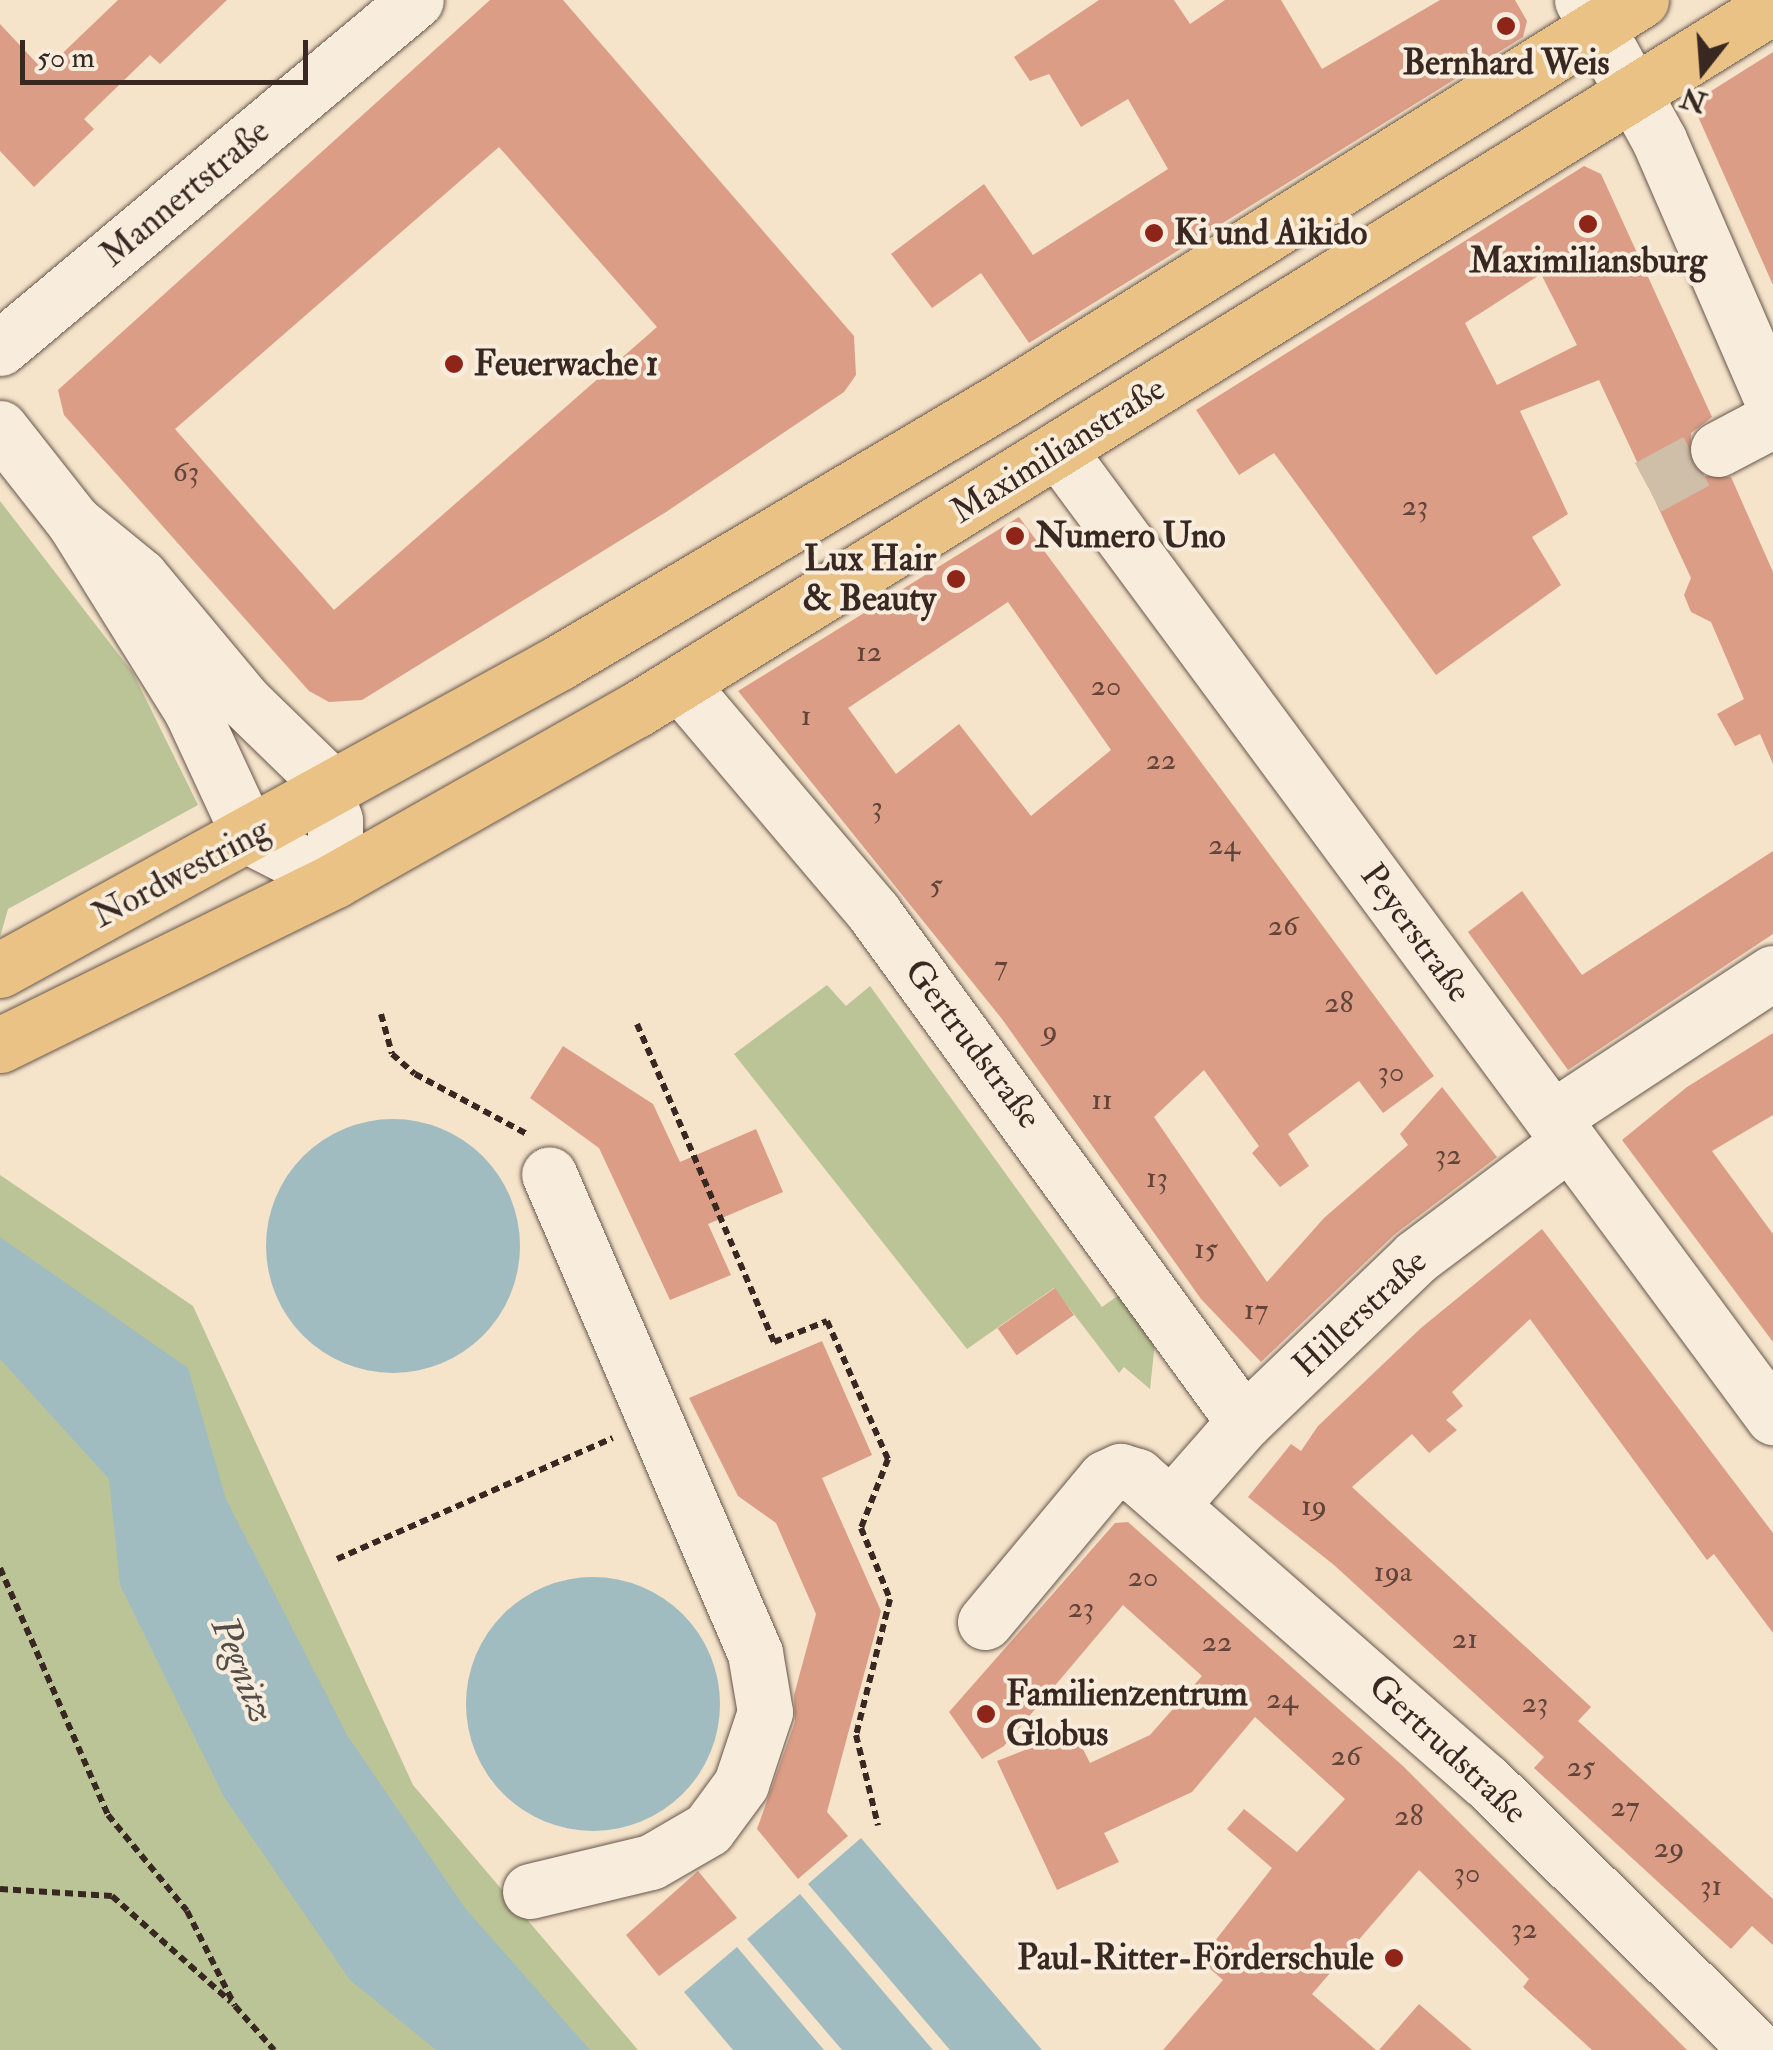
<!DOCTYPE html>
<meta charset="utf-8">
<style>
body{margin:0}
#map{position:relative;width:1773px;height:2050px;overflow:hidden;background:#f5e3ca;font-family:"IM FELL Double Pica",serif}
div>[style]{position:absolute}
.green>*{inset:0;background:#bbc497}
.water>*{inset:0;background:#a0bcc0}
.round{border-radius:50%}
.building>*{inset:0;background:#dc9d87;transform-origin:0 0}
.minor-tunnel>*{height:55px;margin-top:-27.5px;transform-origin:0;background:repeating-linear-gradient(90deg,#cfbea8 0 55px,transparent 0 83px)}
.path>*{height:6px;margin-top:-3px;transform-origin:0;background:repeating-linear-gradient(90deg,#382821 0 8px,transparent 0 13px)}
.roads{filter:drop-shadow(0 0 2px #67574b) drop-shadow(0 0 2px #67574b)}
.minor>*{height:55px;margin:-27.5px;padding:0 27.5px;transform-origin:27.5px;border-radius:27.5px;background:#f8eddd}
.major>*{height:55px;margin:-27.5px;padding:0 27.5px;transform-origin:27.5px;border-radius:27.5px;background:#eac285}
.dots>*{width:28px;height:28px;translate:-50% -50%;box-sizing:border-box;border:5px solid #f8eddd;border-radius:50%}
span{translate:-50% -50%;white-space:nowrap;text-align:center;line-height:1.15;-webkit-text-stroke:8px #f8eddd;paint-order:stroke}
.number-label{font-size:30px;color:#61453a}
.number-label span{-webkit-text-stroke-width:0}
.poi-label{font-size:35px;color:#382821;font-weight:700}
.left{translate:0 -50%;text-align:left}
.right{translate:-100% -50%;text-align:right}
.street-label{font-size:35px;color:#382821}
.water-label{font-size:38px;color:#524d49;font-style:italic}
.north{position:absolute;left:1653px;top:20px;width:100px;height:100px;-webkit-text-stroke:8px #f8eddd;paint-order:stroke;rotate:197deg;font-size:28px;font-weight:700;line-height:40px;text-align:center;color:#382821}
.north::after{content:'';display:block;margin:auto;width:35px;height:45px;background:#382821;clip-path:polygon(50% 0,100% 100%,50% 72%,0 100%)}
.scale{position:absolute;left:20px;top:40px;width:288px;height:45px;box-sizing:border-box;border:5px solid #382821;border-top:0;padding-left:12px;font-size:30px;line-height:35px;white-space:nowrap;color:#382821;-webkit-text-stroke:8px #f8eddd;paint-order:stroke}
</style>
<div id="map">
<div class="green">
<div style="clip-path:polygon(0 501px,133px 673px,198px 805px,8px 909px,0 937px)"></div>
<div style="clip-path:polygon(827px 985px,846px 1006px,870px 986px,1102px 1307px,1129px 1288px,1157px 1324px,1150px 1389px,1124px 1367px,1119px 1373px,1054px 1288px,967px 1349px,734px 1054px)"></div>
<div style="clip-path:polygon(0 1175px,193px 1306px,413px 1785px,638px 2050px,0 2050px)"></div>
</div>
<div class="water">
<div class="round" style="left:266px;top:1119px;width:254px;height:254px"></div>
<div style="clip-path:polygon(0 1237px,188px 1368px,226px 1499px,347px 1735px,465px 1908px,590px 2050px,436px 2050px,350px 1980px,224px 1797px,120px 1585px,109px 1479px,0 1359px)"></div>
<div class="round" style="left:466px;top:1577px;width:254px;height:254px"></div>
<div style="clip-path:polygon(861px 1838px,1042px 2050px,950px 2050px,808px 1884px)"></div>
<div style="clip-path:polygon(800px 1894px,933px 2050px,842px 2050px,747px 1939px)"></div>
<div style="clip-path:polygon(737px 1947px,824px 2050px,733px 2050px,684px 1992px)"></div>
</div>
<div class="building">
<div style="clip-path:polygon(118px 0,227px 0,160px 64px,150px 55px,84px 119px,94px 129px,34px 187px,0 151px,0 24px,44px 71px)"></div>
<div style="clip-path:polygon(evenodd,490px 0,563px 0,854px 336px,856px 375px,844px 392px,666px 512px,362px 700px,329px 702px,309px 691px,64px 415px,58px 390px,490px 0,499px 147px,657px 327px,334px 610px,175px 429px,499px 147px)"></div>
<div style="clip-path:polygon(1099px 0,1174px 0,1190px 24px,1225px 0,1281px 0,1322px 69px,1440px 0,1515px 0,1527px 21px,1523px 37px,1029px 343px,981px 273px,932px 308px,891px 254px,984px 184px,1033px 255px,1168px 169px,1128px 99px,1081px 127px,1049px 74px,1030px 81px,1014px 57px)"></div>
<div style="clip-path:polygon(1773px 52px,1773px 285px,1692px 103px)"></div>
<div style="clip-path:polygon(evenodd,1584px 166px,1601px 174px,1712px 417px,1691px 433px,1690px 463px,1702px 476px,1731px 477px,1773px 572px,1773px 764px,1760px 734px,1735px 746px,1717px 714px,1744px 699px,1711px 622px,1691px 612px,1684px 595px,1691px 578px,1599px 380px,1520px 411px,1568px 514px,1532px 537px,1561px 585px,1436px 675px,1274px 453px,1239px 475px,1196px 410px,1584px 166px,1541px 274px,1577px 345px,1497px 385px,1465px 323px,1541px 274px)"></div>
<div style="clip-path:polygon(evenodd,1019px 517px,1434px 1076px,1383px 1113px,1359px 1081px,1288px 1134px,1309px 1166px,1280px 1187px,1252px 1153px,1259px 1146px,1204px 1070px,1154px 1117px,1267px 1282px,1324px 1218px,1408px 1145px,1400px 1134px,1442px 1087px,1497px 1157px,1395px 1234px,1261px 1362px,1201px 1299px,1002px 1019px,738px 691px,1019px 517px,1008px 602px,1111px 750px,1031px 816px,959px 724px,896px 774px,848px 708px,1008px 602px)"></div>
<div style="clip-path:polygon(1773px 851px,1773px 934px,1568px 1070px,1468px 932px,1522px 891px,1582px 975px)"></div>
<div style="clip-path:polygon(1773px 1033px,1773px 1115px,1712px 1151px,1773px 1234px,1773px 1342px,1622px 1140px,1687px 1087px)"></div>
<div style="clip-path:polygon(563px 1046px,653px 1104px,680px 1162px,756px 1129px,783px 1192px,708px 1224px,731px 1275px,670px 1300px,599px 1148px,530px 1098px)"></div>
<div style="clip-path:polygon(1542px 1229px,1773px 1533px,1773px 1633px,1714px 1554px,1707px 1560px,1530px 1319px,1452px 1392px,1463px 1406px,1446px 1420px,1457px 1430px,1429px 1453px,1412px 1434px,1352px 1487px,1591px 1707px,1578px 1721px,1773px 1899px,1773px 1945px,1752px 1926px,1731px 1949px,1534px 1768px,1544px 1757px,1334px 1565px,1248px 1497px,1291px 1444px,1301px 1451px,1318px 1426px,1421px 1328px)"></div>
<div style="left:1055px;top:1288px;width:33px;height:70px;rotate:55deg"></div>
<div style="clip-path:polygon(822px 1341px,872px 1455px,822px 1478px,881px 1611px,827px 1812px,848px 1836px,798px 1879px,757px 1829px,795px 1722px,794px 1695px,816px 1614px,776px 1523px,738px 1496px,689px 1398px)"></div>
<div style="clip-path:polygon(1128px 1522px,1403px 1766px,1687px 2050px,1592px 2050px,1523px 1987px,1529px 1979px,1419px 1870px,1312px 1994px,1376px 2050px,1163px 2050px,1223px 1980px,1200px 1960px,1272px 1868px,1227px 1829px,1244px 1809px,1297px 1852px,1345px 1799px,1255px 1717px,1192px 1792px,1104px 1833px,1119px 1862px,1057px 1890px,997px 1761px,1074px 1731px,1090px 1763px,1150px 1735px,1202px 1676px,1123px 1605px,1004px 1746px,982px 1759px,949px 1712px,1115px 1523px)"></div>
<div style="clip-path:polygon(698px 1871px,737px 1918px,659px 1976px,626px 1935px)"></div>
<div style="clip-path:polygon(1419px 2004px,1472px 2050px,1379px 2050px)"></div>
</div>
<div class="minor-tunnel">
<div style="left:1648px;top:487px;width:80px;rotate:-28.5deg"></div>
</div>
<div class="path">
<div style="left:381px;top:1014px;width:41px;rotate:74.6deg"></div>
<div style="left:392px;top:1054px;width:30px;rotate:41deg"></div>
<div style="left:415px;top:1074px;width:127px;rotate:28.2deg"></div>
<div style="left:637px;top:1024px;width:346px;rotate:66.7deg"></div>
<div style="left:774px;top:1342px;width:57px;rotate:-21.6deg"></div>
<div style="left:827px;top:1321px;width:151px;rotate:66.2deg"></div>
<div style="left:888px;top:1459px;width:74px;rotate:111.4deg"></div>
<div style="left:861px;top:1528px;width:77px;rotate:67.8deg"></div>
<div style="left:890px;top:1599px;width:140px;rotate:104deg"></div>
<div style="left:856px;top:1735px;width:93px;rotate:76.3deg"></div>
<div style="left:337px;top:1559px;width:301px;rotate:-23.7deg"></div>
<div style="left:0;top:1568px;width:270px;rotate:66.4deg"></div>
<div style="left:108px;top:1815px;width:124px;rotate:50.5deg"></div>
<div style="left:187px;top:1911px;width:106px;rotate:63.2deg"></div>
<div style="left:235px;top:2006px;width:59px;rotate:48.4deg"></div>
<div style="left:0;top:1889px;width:112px;rotate:3.6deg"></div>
<div style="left:112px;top:1896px;width:159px;rotate:41.7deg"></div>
</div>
<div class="roads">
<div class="minor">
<div style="left:1582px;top:0;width:160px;rotate:61.2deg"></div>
<div style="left:1659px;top:140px;width:286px;rotate:66.5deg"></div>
<div style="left:0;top:348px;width:542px;rotate:-39.91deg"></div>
<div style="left:0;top:428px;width:120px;rotate:51.8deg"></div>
<div style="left:74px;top:522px;width:221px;rotate:58.1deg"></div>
<div style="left:191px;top:710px;width:140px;rotate:65.1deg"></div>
<div style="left:250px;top:837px;width:95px;rotate:26.8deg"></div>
<div style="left:335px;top:880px;width:60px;rotate:-90deg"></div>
<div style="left:335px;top:820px;width:49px;rotate:-109.2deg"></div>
<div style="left:319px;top:774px;width:103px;rotate:-135.8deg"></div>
<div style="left:245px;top:702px;width:164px;rotate:-129.8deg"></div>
<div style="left:140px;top:576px;width:85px;rotate:-140.7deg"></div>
<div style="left:1718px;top:449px;width:62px;rotate:-27.8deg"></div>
<div style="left:1058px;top:450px;width:1203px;rotate:53.52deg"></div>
<div style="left:680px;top:684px;width:300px;rotate:49.7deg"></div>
<div style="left:874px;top:913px;width:629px;rotate:53.99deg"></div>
<div style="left:1552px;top:1118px;width:264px;rotate:-33.3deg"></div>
<div style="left:1171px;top:1505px;width:111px;rotate:-48.7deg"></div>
<div style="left:1244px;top:1422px;width:238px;rotate:-43.8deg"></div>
<div style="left:1416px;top:1257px;width:191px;rotate:-36.9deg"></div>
<div style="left:985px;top:1622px;width:187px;rotate:-50.2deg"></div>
<div style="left:1105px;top:1478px;width:17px;rotate:-25deg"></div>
<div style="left:1120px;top:1471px;width:18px;rotate:16deg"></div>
<div style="left:1137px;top:1476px;width:463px;rotate:41.2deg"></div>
<div style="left:1486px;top:1781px;width:383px;rotate:44.7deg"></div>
<div style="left:530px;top:1891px;width:124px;rotate:-13.5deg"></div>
<div style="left:651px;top:1862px;width:66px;rotate:-30.1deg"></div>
<div style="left:708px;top:1829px;width:56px;rotate:-53.7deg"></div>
<div style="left:741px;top:1784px;width:76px;rotate:-71.6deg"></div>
<div style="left:765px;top:1712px;width:60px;rotate:-99.6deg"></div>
<div style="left:755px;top:1653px;width:521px;rotate:-113.27deg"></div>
</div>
<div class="major">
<div style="left:0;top:970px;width:639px;rotate:-28.81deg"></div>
<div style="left:560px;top:662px;width:514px;rotate:-30.66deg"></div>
<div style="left:1002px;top:400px;width:754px;rotate:-32.05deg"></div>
<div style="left:0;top:1045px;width:373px;rotate:-26.2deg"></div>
<div style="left:335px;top:880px;width:346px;rotate:-29.5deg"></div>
<div style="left:636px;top:710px;width:1337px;rotate:-31.76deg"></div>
</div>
</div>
<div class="dots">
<div style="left:1506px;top:26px;background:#8f2418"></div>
<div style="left:1588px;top:224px;background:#8f2418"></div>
<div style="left:1154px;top:233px;background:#8f2418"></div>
<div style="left:454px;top:364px;background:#8f2418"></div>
<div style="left:1015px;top:536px;background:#8f2418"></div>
<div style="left:956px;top:579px;background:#8f2418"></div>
<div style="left:986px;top:1714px;background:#8f2418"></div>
<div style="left:1394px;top:1958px;background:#8f2418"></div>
</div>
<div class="number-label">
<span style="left:186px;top:472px">63</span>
<span style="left:1415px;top:506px">23</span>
<span style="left:869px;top:652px">12</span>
<span style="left:1106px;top:686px">20</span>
<span style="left:806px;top:716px">1</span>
<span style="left:1161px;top:760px">22</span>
<span style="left:877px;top:807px">3</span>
<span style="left:1224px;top:845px">24</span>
<span style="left:936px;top:885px">5</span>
<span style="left:1283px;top:926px">26</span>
<span style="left:1001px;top:966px">7</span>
<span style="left:1339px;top:1003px">28</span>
<span style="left:1050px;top:1031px">9</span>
<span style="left:1391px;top:1072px">30</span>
<span style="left:1102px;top:1100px">11</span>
<span style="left:1448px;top:1155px">32</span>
<span style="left:1157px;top:1178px">13</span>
<span style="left:1206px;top:1249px">15</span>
<span style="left:1256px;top:1310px">17</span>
<span style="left:1314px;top:1506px">19</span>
<span style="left:1393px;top:1572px">19a</span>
<span style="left:1143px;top:1577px">20</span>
<span style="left:1081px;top:1608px">23</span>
<span style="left:1465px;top:1639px">21</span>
<span style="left:1217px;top:1642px">22</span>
<span style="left:1282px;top:1699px">24</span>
<span style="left:1535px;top:1703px">23</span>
<span style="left:1346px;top:1756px">26</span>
<span style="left:1581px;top:1767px">25</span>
<span style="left:1625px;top:1807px">27</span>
<span style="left:1409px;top:1816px">28</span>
<span style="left:1669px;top:1848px">29</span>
<span style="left:1467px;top:1873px">30</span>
<span style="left:1711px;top:1886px">31</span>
<span style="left:1524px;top:1929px">32</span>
</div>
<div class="poi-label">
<span style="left:1506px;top:63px">Bernhard Weis</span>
<span class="left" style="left:1174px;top:233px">Ki und Aikido</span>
<span style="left:1588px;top:261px">Maximiliansburg</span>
<span class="left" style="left:474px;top:364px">Feuerwache 1</span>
<span class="left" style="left:1035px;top:536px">Numero Uno</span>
<span class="right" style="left:936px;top:579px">Lux Hair<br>&amp; Beauty</span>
<span class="left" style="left:1006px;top:1714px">Familienzentrum<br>Globus</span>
<span class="right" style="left:1374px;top:1958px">Paul-Ritter-Förderschule</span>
</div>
<div class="street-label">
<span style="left:185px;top:193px;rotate:-40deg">Mannertstraße</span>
<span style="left:1058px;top:450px;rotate:-32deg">Maximilianstraße</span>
<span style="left:181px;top:873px;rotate:-28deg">Nordwestring</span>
<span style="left:1416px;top:933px;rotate:54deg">Peyerstraße</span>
<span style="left:973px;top:1044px;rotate:53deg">Gertrudstraße</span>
<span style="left:1360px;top:1313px;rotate:-43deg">Hillerstraße</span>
<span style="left:1448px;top:1749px;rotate:43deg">Gertrudstraße</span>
</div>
<div class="water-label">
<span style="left:242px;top:1670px;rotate:68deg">Pegnitz</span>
</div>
<div class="north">N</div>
<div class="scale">50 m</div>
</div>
